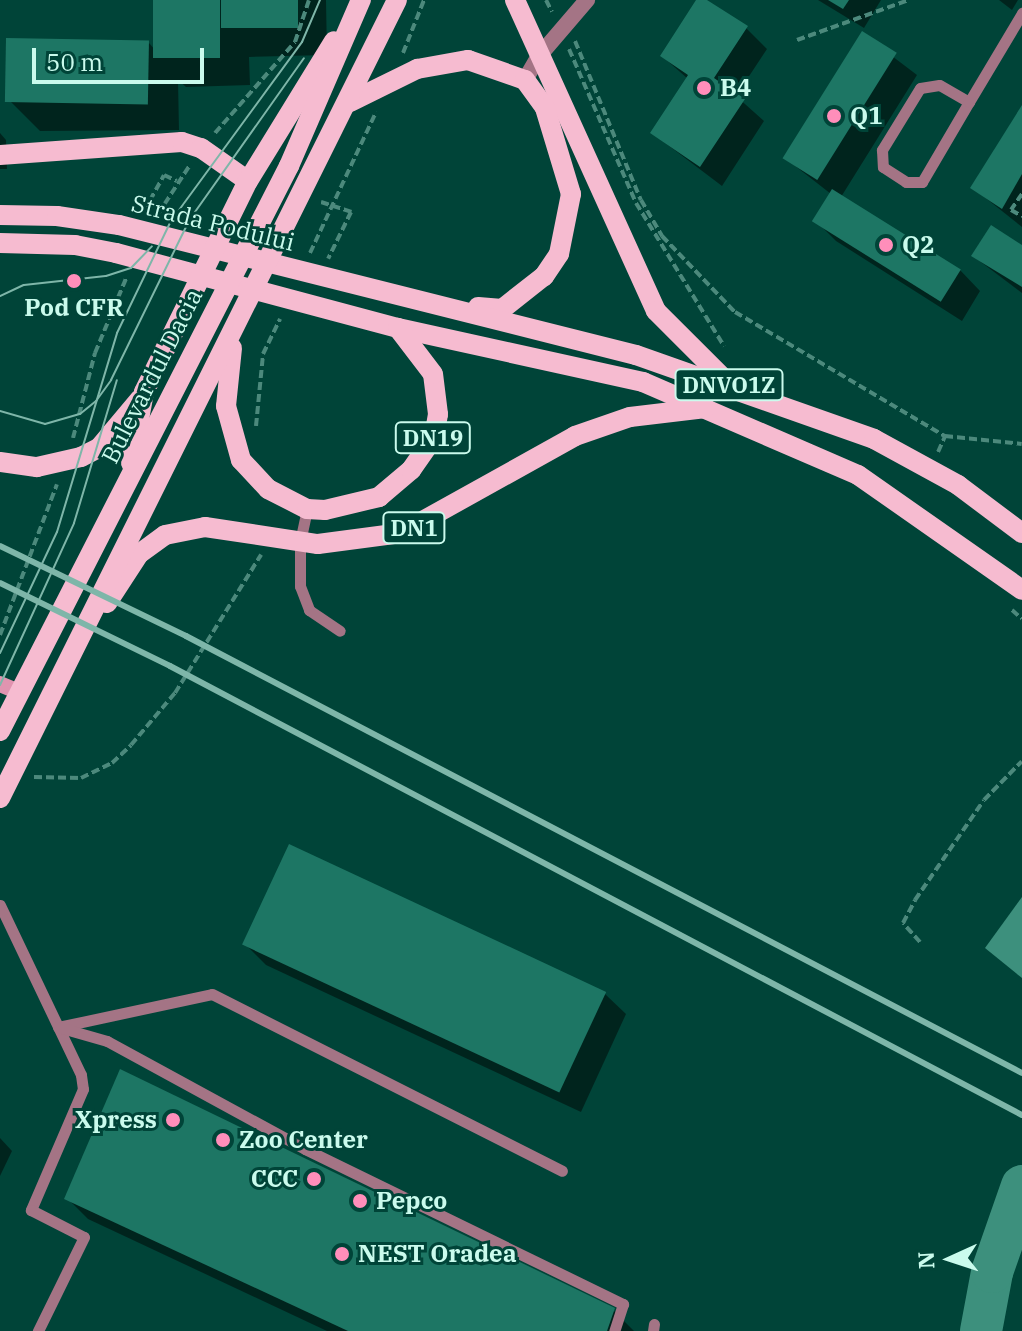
<!DOCTYPE html>
<style>
body{margin:0}
#map{position:relative;width:1022px;height:1331px;overflow:hidden;background:#004438;font-family:"IBM Plex Serif",serif}
div>[style]{position:absolute}
.water>*{inset:0;background:#3d907d}
.shadow>*{inset:0;background:#0007}
.river>*{height:42px;margin:-21px;padding:0 21px;transform-origin:21px;border-radius:21px;background:#3d907d}
.building>*{inset:0;background:#1d7664;transform-origin:0 0}
.path>*{height:4px;margin-top:-2px;transform-origin:0;background:repeating-linear-gradient(90deg,#4c897c 0 8px,transparent 0 12px)}
.lane>*{height:11px;margin:-5.5px;padding:0 5.5px;transform-origin:5.5px;border-radius:5.5px;background:#a47485}
.street>*{height:16px;margin:-8px;padding:0 8px;transform-origin:8px;border-radius:8px;background:#a47485}
.secondary>*{height:16px;margin:-8px;padding:0 8px;transform-origin:8px;border-radius:8px;background:#e094b0}
.primary>*{height:20px;margin:-10px;padding:0 10px;transform-origin:10px;border-radius:10px;background:#f6bbd0}
.tram>*{height:2px;margin:-1px;padding:0 1px;transform-origin:1px;border-radius:1px;background:#7eb6a9}
.rail>*{height:6px;margin:-3px;padding:0 3px;transform-origin:3px;border-radius:3px;background:#7eb6a9}
.dots>*{width:22px;height:22px;translate:-50% -50%;box-sizing:border-box;border:4px solid #004438;border-radius:50%}
span{translate:-50% -50%;white-space:nowrap;text-align:center;line-height:1.15;-webkit-text-stroke:6px #004438;paint-order:stroke}
.shield-label span{padding:2px 6px;background:#004438;border:2px solid;border-radius:6px;-webkit-text-stroke-width:0}
.shield-label{font-size:22px;color:#cafbed;font-weight:700}
.poi-label{font-size:24px;color:#cafbed;font-weight:700}
.left{translate:0 -50%;text-align:left}
.right{translate:-100% -50%;text-align:right}
.street-label{font-size:24px;color:#cafbed}
.north{position:absolute;left:910px;top:1219px;width:80px;height:80px;-webkit-text-stroke:6px #004438;paint-order:stroke;rotate:267deg;font-size:22px;font-weight:700;line-height:32px;text-align:center;color:#cafbed}
.north::after{content:'';display:block;margin:auto;width:28px;height:36px;background:#cafbed;clip-path:polygon(50% 0,100% 100%,50% 72%,0 100%)}
.scale{position:absolute;left:32px;top:48px;width:172px;height:36px;box-sizing:border-box;border:4px solid #cafbed;border-top:0;padding-left:10px;font-size:24px;line-height:28px;white-space:nowrap;color:#cafbed;-webkit-text-stroke:6px #004438;paint-order:stroke}
</style>
<div id="map">
<div class="water">
<div style="clip-path:polygon(1022px 897px,1022px 978px,985px 948px)"></div>
</div>
<div class="shadow">
<div style="clip-path:polygon(154px 0,326px 0,327px 55px,249px 57px,250px 85px,186px 87px,178px 80px,179px 130px,40px 131px,10px 101px,149px 43px,156px 51px)"></div>
<div style="clip-path:polygon(699px 0,746px 28px,767px 49px,736px 96px,764px 121px,722px 186px,652px 133px,688px 79px,662px 56px)"></div>
<div style="clip-path:polygon(818px 0,881px 0,864px 28px)"></div>
<div style="clip-path:polygon(999px 0,1018px 0,1012px 10px)"></div>
<div style="clip-path:polygon(863px 34px,917px 75px,841px 197px,960px 270px,980px 291px,962px 321px,836px 241px,815px 220px,831px 194px,785px 158px)"></div>
<div style="clip-path:polygon(1022px 109px,1022px 227px,973px 188px)"></div>
<div style="clip-path:polygon(0 133px,6px 140px,7px 169px,0 169px)"></div>
<div style="clip-path:polygon(1022px 248px,1022px 293px,973px 256px)"></div>
<div style="clip-path:polygon(290px 846px,605px 994px,626px 1014px,581px 1112px,266px 965px,245px 944px)"></div>
<div style="clip-path:polygon(0 1138px,12px 1151px,0 1176px)"></div>
<div style="clip-path:polygon(67px 1198px,613px 1310px,634px 1331px,327px 1331px,88px 1219px)"></div>
</div>
<div class="river">
<div style="left:981px;top:1331px;width:60px;rotate:-79.4deg"></div>
<div style="left:992px;top:1272px;width:91px;rotate:-70.8deg"></div>
</div>
<div class="building">
<div style="left:153px;top:0;width:67px;height:58px"></div>
<div style="left:221px;top:0;width:77px;height:28px"></div>
<div style="clip-path:polygon(696px 0,707px 0,748px 26px,714px 78px,745px 99px,700px 167px,650px 133px,688px 75px,660px 56px)"></div>
<div style="clip-path:polygon(828px 0,849px 0,843px 9px)"></div>
<div style="left:862px;top:31px;width:41px;height:150px;rotate:32deg"></div>
<div style="left:6px;top:38px;width:143px;height:64px;rotate:1deg"></div>
<div style="clip-path:polygon(1022px 105px,1022px 174px,1002px 209px,970px 188px)"></div>
<div style="left:832px;top:189px;width:152px;height:38px;rotate:32deg"></div>
<div style="clip-path:polygon(991px 225px,1022px 245px,1022px 287px,971px 256px)"></div>
<div style="left:289px;top:844px;width:350px;height:111px;rotate:25deg"></div>
<div style="clip-path:polygon(120px 1069px,615px 1308px,607px 1331px,348px 1331px,64px 1199px)"></div>
</div>
<div class="path">
<div style="left:546px;top:0;width:13px;rotate:63deg"></div>
<div style="left:797px;top:40px;width:119px;rotate:-19.7deg"></div>
<div style="left:575px;top:41px;width:172px;rotate:67.5deg"></div>
<div style="left:641px;top:200px;width:42px;rotate:59.7deg"></div>
<div style="left:662px;top:236px;width:105px;rotate:46.2deg"></div>
<div style="left:735px;top:312px;width:244px;rotate:30.6deg"></div>
<div style="left:945px;top:436px;width:77px;rotate:5.9deg"></div>
<div style="left:569px;top:49px;width:168px;rotate:66.5deg"></div>
<div style="left:636px;top:203px;width:168px;rotate:58.4deg"></div>
<div style="left:403px;top:53px;width:57px;rotate:-68.4deg"></div>
<div style="left:215px;top:133px;width:121px;rotate:-48.7deg"></div>
<div style="left:295px;top:42px;width:44px;rotate:-71.6deg"></div>
<div style="left:1022px;top:194px;width:19px;rotate:125deg"></div>
<div style="left:1011px;top:210px;width:13px;rotate:29deg"></div>
<div style="left:321px;top:202px;width:32px;rotate:18deg"></div>
<div style="left:351px;top:212px;width:52px;rotate:116.1deg"></div>
<div style="left:144px;top:211px;width:41px;rotate:-60.9deg"></div>
<div style="left:164px;top:175px;width:14px;rotate:25deg"></div>
<div style="left:158px;top:214px;width:59px;rotate:-56.9deg"></div>
<div style="left:310px;top:253px;width:156px;rotate:-64.9deg"></div>
<div style="left:256px;top:426px;width:72px;rotate:-84.4deg"></div>
<div style="left:263px;top:354px;width:39px;rotate:-64deg"></div>
<div style="left:73px;top:438px;width:88px;rotate:-75.5deg"></div>
<div style="left:95px;top:353px;width:83px;rotate:-67.4deg"></div>
<div style="left:938px;top:452px;width:17px;rotate:-66deg"></div>
<div style="left:1012px;top:610px;width:13px;rotate:42deg"></div>
<div style="left:0;top:635px;width:161px;rotate:-69.3deg"></div>
<div style="left:34px;top:777px;width:47px;rotate:1.2deg"></div>
<div style="left:81px;top:778px;width:34px;rotate:-26deg"></div>
<div style="left:112px;top:763px;width:26px;rotate:-43deg"></div>
<div style="left:131px;top:745px;width:68px;rotate:-49.8deg"></div>
<div style="left:175px;top:693px;width:163px;rotate:-58.1deg"></div>
<div style="left:920px;top:942px;width:25px;rotate:-132deg"></div>
<div style="left:903px;top:923px;width:26px;rotate:-62deg"></div>
<div style="left:915px;top:900px;width:121px;rotate:-55.4deg"></div>
<div style="left:984px;top:800px;width:54px;rotate:-45.7deg"></div>
</div>
<div class="lane">
<div style="left:969px;top:102px;width:34px;rotate:-150deg"></div>
<div style="left:939px;top:85px;width:19px;rotate:171deg"></div>
<div style="left:920px;top:88px;width:73px;rotate:121.5deg"></div>
<div style="left:882px;top:150px;width:17px;rotate:87deg"></div>
<div style="left:883px;top:167px;width:27px;rotate:33deg"></div>
<div style="left:906px;top:182px;width:16px"></div>
<div style="left:922px;top:182px;width:93px;rotate:-59.6deg"></div>
<div style="left:969px;top:102px;width:104px;rotate:-59.2deg"></div>
<div style="left:307px;top:509px;width:34px;rotate:102deg"></div>
<div style="left:300px;top:542px;width:44px;rotate:90deg"></div>
<div style="left:300px;top:586px;width:26px;rotate:69deg"></div>
<div style="left:309px;top:610px;width:37px;rotate:34deg"></div>
<div style="left:0;top:905px;width:188px;rotate:64.5deg"></div>
<div style="left:81px;top:1075px;width:14px;rotate:82deg"></div>
<div style="left:83px;top:1089px;width:132px;rotate:113.3deg"></div>
<div style="left:31px;top:1210px;width:59px;rotate:27deg"></div>
<div style="left:84px;top:1237px;width:105px;rotate:116.1deg"></div>
<div style="left:63px;top:1026px;width:152px;rotate:-12.1deg"></div>
<div style="left:212px;top:994px;width:392px;rotate:26.8deg"></div>
<div style="left:58px;top:1027px;width:51px;rotate:15.9deg"></div>
<div style="left:107px;top:1041px;width:226px;rotate:28.6deg"></div>
<div style="left:305px;top:1149px;width:354px;rotate:26deg"></div>
<div style="left:623px;top:1304px;width:28px;rotate:108deg"></div>
<div style="left:653px;top:1331px;width:7px;rotate:-82deg"></div>
</div>
<div class="street">
<div style="left:525px;top:80px;width:28px;rotate:-60deg"></div>
<div style="left:539px;top:56px;width:74px;rotate:-49.4deg"></div>
</div>
<div class="secondary">
<div style="left:0;top:684px;width:21px;rotate:23deg"></div>
</div>
<div class="primary">
<div style="left:515px;top:0;width:341px;rotate:65.6deg"></div>
<div style="left:656px;top:311px;width:95px;rotate:45deg"></div>
<div style="left:350px;top:102px;width:75px;rotate:-26.2deg"></div>
<div style="left:417px;top:69px;width:52px;rotate:-10deg"></div>
<div style="left:468px;top:60px;width:60px;rotate:19.3deg"></div>
<div style="left:525px;top:80px;width:34px;rotate:54deg"></div>
<div style="left:545px;top:108px;width:90px;rotate:73.2deg"></div>
<div style="left:571px;top:194px;width:61px;rotate:101.3deg"></div>
<div style="left:559px;top:254px;width:27px;rotate:124deg"></div>
<div style="left:544px;top:276px;width:53px;rotate:141.8deg"></div>
<div style="left:502px;top:309px;width:24px;rotate:-175deg"></div>
<div style="left:0;top:155px;width:182px;rotate:-4.1deg"></div>
<div style="left:182px;top:142px;width:20px;rotate:18deg"></div>
<div style="left:201px;top:148px;width:57px;rotate:35.1deg"></div>
<div style="left:0;top:215px;width:57px;rotate:1deg"></div>
<div style="left:57px;top:216px;width:63px;rotate:8.3deg"></div>
<div style="left:119px;top:225px;width:533px;rotate:14.11deg"></div>
<div style="left:636px;top:355px;width:252px;rotate:19.4deg"></div>
<div style="left:874px;top:439px;width:96px;rotate:28.7deg"></div>
<div style="left:958px;top:485px;width:80px;rotate:36.9deg"></div>
<div style="left:0;top:243px;width:75px;rotate:1.5deg"></div>
<div style="left:75px;top:245px;width:42px;rotate:11deg"></div>
<div style="left:116px;top:253px;width:292px;rotate:14.9deg"></div>
<div style="left:398px;top:328px;width:251px;rotate:12.4deg"></div>
<div style="left:643px;top:382px;width:234px;rotate:23.4deg"></div>
<div style="left:858px;top:475px;width:200px;rotate:35deg"></div>
<div style="left:232px;top:348px;width:58px;rotate:95.9deg"></div>
<div style="left:226px;top:406px;width:56px;rotate:74.5deg"></div>
<div style="left:241px;top:460px;width:40px;rotate:47deg"></div>
<div style="left:268px;top:489px;width:44px;rotate:27.1deg"></div>
<div style="left:307px;top:509px;width:18px;rotate:3deg"></div>
<div style="left:325px;top:510px;width:56px;rotate:-13.5deg"></div>
<div style="left:379px;top:497px;width:42px;rotate:-40.2deg"></div>
<div style="left:411px;top:470px;width:40px;rotate:-55.1deg"></div>
<div style="left:434px;top:437px;width:23px;rotate:-80deg"></div>
<div style="left:438px;top:414px;width:40px;rotate:-97.1deg"></div>
<div style="left:433px;top:374px;width:58px;rotate:-127.3deg"></div>
<div style="left:0;top:462px;width:37px;rotate:8deg"></div>
<div style="left:37px;top:467px;width:45px;rotate:-12.8deg"></div>
<div style="left:81px;top:457px;width:20px;rotate:-27deg"></div>
<div style="left:99px;top:448px;width:64px;rotate:-50.1deg"></div>
<div style="left:131px;top:463px;width:72px;rotate:-79.6deg"></div>
<div style="left:144px;top:392px;width:235px;rotate:-63.8deg"></div>
<div style="left:248px;top:181px;width:164px;rotate:-58.4deg"></div>
<div style="left:107px;top:603px;width:59px;rotate:-56.9deg"></div>
<div style="left:139px;top:554px;width:32px;rotate:-36deg"></div>
<div style="left:165px;top:535px;width:41px;rotate:-11.3deg"></div>
<div style="left:205px;top:527px;width:114px;rotate:8.6deg"></div>
<div style="left:318px;top:544px;width:84px;rotate:-7.5deg"></div>
<div style="left:401px;top:533px;width:199px;rotate:-29.1deg"></div>
<div style="left:575px;top:436px;width:58px;rotate:-19.1deg"></div>
<div style="left:630px;top:417px;width:76px;rotate:-6.8deg"></div>
<div style="left:0;top:731px;width:635px;rotate:-62.91deg"></div>
<div style="left:289px;top:166px;width:181px;rotate:-66.6deg"></div>
<div style="left:0;top:798px;width:891px;rotate:-63.55deg"></div>
</div>
<div class="tram">
<div style="left:0;top:296px;width:26px;rotate:-25deg"></div>
<div style="left:24px;top:285px;width:82px;rotate:-6.3deg"></div>
<div style="left:106px;top:276px;width:26px;rotate:-18deg"></div>
<div style="left:131px;top:268px;width:30px;rotate:-46deg"></div>
<div style="left:0;top:411px;width:47px;rotate:16.1deg"></div>
<div style="left:45px;top:424px;width:36px;rotate:-16deg"></div>
<div style="left:80px;top:414px;width:21px;rotate:-39deg"></div>
<div style="left:96px;top:401px;width:26px;rotate:-54deg"></div>
<div style="left:111px;top:380px;width:179px;rotate:-63.9deg"></div>
<div style="left:190px;top:219px;width:197px;rotate:-54.7deg"></div>
<div style="left:0;top:653px;width:134px;rotate:-64.8deg"></div>
<div style="left:57px;top:532px;width:208px;rotate:-73.2deg"></div>
<div style="left:117px;top:333px;width:124px;rotate:-64.3deg"></div>
<div style="left:171px;top:221px;width:222px;rotate:-53.8deg"></div>
<div style="left:302px;top:42px;width:46px;rotate:-66.8deg"></div>
<div style="left:0;top:685px;width:178px;rotate:-65.4deg"></div>
<div style="left:74px;top:523px;width:149px;rotate:-73.3deg"></div>
</div>
<div class="rail">
<div style="left:0;top:546px;width:207px;rotate:25.8deg"></div>
<div style="left:186px;top:636px;width:943px;rotate:27.6deg"></div>
<div style="left:0;top:583px;width:189px;rotate:26deg"></div>
<div style="left:170px;top:666px;width:963px;rotate:27.79deg"></div>
</div>
<div class="dots">
<div style="left:704px;top:88px;background:#ff8eba"></div>
<div style="left:834px;top:116px;background:#ff8eba"></div>
<div style="left:886px;top:245px;background:#ff8eba"></div>
<div style="left:74px;top:281px;background:#ff8eba"></div>
<div style="left:173px;top:1120px;background:#ff8eba"></div>
<div style="left:223px;top:1140px;background:#ff8eba"></div>
<div style="left:314px;top:1179px;background:#ff8eba"></div>
<div style="left:360px;top:1201px;background:#ff8eba"></div>
<div style="left:342px;top:1254px;background:#ff8eba"></div>
</div>
<div class="shield-label">
<span style="left:729px;top:385px">DNVO1Z</span>
<span style="left:433px;top:438px">DN19</span>
<span style="left:414px;top:528px">DN1</span>
</div>
<div class="poi-label">
<span class="left" style="left:720px;top:88px">B4</span>
<span class="left" style="left:850px;top:116px">Q1</span>
<span class="left" style="left:902px;top:245px">Q2</span>
<span style="left:74px;top:308px">Pod CFR</span>
<span class="right" style="left:157px;top:1120px">Xpress</span>
<span class="left" style="left:239px;top:1140px">Zoo Center</span>
<span class="right" style="left:298px;top:1179px">CCC</span>
<span class="left" style="left:376px;top:1201px">Pepco</span>
<span class="left" style="left:358px;top:1254px">NEST Oradea</span>
</div>
<div class="street-label">
<span style="left:213px;top:223px;rotate:14deg">Strada Podului</span>
<span style="left:152px;top:376px;rotate:-63deg">Bulevardul Dacia</span>
</div>
<div class="north">N</div>
<div class="scale">50 m</div>
</div>
